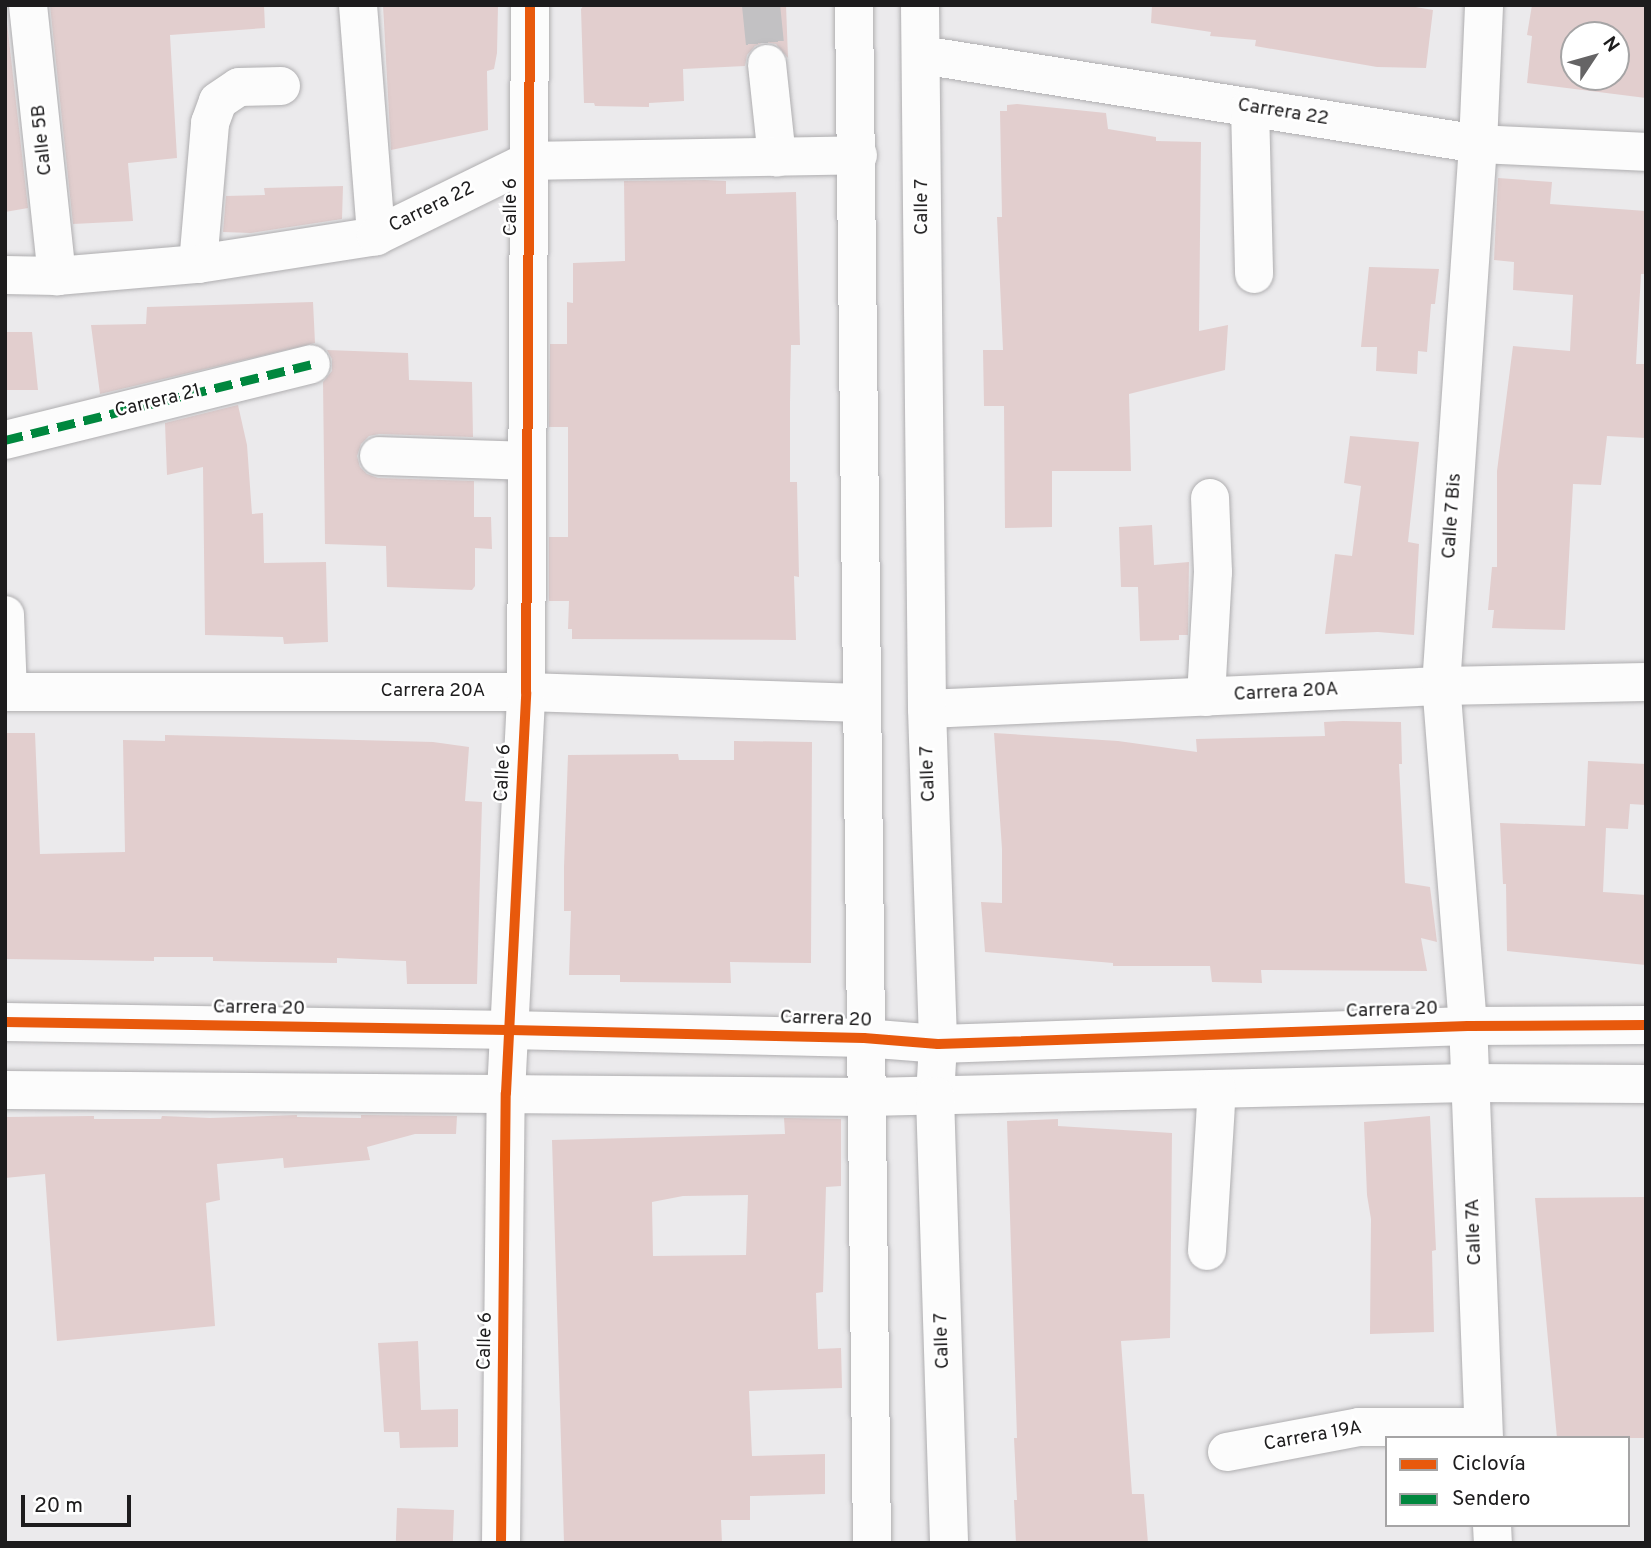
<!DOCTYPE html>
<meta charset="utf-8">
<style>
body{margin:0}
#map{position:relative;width:1651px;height:1548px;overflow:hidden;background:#ebeaec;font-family:Overpass,sans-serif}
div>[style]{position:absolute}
.building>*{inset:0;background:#e2cece;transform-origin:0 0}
.minor-tunnel>*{height:38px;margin-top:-19px;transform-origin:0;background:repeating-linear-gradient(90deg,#c2c1c3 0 38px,transparent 0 57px)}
.roads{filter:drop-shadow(0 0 2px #afaeb0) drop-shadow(0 0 2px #afaeb0)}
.minor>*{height:38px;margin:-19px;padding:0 19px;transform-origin:19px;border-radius:19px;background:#fcfcfc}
.major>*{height:38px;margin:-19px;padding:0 19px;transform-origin:19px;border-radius:19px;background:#fcfcfc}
.quiet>*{height:9px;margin-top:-4.5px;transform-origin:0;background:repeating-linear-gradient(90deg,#00873e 0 18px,transparent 0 27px)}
.cycleway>*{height:10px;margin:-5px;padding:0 5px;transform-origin:5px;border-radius:5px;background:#e8590c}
span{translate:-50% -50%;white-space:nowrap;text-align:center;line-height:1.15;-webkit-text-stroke:5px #fff;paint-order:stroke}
.street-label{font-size:19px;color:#1d1c1d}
.frame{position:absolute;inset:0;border:7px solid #1d1c1d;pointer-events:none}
.legend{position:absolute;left:1385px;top:1436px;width:245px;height:91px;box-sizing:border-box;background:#fff;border:2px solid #a5a4a5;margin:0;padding:9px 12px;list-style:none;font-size:21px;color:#1d1c1d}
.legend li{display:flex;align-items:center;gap:14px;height:35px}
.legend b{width:35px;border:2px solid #a5a4a5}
.north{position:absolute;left:1560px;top:21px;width:70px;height:70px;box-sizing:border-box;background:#fff;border:2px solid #a5a4a5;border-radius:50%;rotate:54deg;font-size:19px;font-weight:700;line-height:28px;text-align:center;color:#1d1c1d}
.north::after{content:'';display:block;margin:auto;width:24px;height:32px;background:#656465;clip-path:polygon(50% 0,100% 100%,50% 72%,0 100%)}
.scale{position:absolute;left:21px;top:1495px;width:110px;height:32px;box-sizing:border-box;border:4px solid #1d1c1d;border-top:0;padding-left:9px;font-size:21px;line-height:24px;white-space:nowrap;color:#1d1c1d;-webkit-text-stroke:5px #fff;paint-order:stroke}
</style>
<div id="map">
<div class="building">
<div style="clip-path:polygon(5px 5px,28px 208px,5px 212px)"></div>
<div style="clip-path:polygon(50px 5px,264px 5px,265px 28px,170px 35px,177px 158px,128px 163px,133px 221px,73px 224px)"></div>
<div style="clip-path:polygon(383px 5px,498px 5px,497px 53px,494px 69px,487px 71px,488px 130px,391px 150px)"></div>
<div style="clip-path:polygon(584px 5px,786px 5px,788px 58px,776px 44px,764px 42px,755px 46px,747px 55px,745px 66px,683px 69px,684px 101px,649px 103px,649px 107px,595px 106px,594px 103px,584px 103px,581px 9px)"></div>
<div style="clip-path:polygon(1152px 5px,1404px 5px,1433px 10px,1426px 68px,1377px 67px,1255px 46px,1256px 40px,1210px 36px,1211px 32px,1151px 23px)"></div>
<div style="clip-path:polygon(evenodd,1532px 5px,1646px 5px,1646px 98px,1527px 83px,1532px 36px,1527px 35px,1532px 5px,1574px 35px,1616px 35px,1616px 77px,1574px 77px,1574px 35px)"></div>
<div style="clip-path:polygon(1017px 104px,1106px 113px,1108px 129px,1156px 137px,1156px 141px,1201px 142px,1199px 331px,1228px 325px,1225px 370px,1129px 394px,1131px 471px,1052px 471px,1052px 527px,1005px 528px,1004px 406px,984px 406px,983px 350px,1003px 350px,997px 217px,1002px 217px,1000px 111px,1007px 111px,1007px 105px)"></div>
<div style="clip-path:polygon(1498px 178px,1552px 182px,1550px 204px,1646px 211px,1646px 274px,1641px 274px,1636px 364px,1646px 364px,1646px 438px,1607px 436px,1601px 485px,1573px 484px,1565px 630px,1492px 628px,1494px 610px,1488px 610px,1492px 567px,1497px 567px,1497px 471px,1513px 346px,1570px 351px,1573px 295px,1513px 290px,1514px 262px,1494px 260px)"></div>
<div style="clip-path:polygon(705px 180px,726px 181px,726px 194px,796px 192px,800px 345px,791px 345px,790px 403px,790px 482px,797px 482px,799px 577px,794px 576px,796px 640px,572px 639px,572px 629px,568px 629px,569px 601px,549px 601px,549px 537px,568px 537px,568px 427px,549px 427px,550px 344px,567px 344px,567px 302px,573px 303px,573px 263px,625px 261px,624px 181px)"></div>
<div style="clip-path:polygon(343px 186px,342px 219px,251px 233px,223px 232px,226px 196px,265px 195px,264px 188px)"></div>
<div style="clip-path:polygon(1369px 267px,1439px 269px,1435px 304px,1431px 304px,1427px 352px,1418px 351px,1417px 374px,1376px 371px,1377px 347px,1361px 347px)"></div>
<div style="clip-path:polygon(313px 302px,315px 343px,100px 394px,91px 325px,146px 324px,147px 307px)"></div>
<div style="clip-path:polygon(5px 332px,32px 332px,38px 390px,5px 390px)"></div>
<div style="clip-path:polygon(327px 350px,408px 353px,409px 380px,472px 382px,473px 437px,379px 434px,369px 436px,361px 444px,357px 456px,360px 467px,367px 474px,378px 478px,474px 481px,474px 517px,491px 517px,492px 549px,475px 548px,475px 586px,472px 590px,387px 587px,386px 546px,325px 544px,323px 382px,332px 371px,332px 359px)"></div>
<div style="clip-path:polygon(238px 405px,247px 445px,252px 514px,263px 513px,264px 563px,326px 562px,328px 642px,284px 644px,283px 637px,205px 635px,203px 467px,167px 475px,165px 423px)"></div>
<div style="clip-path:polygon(1350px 436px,1419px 442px,1408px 542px,1419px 544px,1414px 635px,1378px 632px,1325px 634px,1335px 554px,1352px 556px,1361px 486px,1344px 483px)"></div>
<div style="clip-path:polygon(1152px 525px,1154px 565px,1189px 562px,1188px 635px,1179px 635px,1179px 640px,1140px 641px,1138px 587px,1121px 587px,1119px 527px)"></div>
<div style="clip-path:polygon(1343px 721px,1401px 722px,1402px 764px,1399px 764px,1405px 883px,1430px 887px,1437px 942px,1421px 938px,1427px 971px,1261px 970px,1262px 983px,1212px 982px,1210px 966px,1113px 966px,1113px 963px,985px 952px,981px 902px,1002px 903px,1002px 849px,994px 733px,1118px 741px,1197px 752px,1196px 739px,1325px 736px,1324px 722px)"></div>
<div style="clip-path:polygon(5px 733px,35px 733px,40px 854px,125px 852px,123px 740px,165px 741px,165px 735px,207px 736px,433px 742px,469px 747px,465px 801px,482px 802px,477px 984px,407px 984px,406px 961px,337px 958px,337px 963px,213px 961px,213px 957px,154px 957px,154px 961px,5px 959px)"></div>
<div style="clip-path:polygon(734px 741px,812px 742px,811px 963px,730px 962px,731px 983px,620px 982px,620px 975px,569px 975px,571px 911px,564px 911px,564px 867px,568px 755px,678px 754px,679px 760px,734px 760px)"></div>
<div style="clip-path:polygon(1588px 761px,1646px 764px,1646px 805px,1630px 804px,1628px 829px,1606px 828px,1603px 892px,1646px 895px,1646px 965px,1507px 951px,1506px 884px,1503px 884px,1500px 823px,1585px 826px)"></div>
<div style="clip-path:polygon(297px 1115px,297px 1117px,361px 1118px,361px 1115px,457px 1116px,456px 1134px,415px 1134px,367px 1147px,370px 1160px,284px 1168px,283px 1158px,217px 1164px,220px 1200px,206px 1203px,215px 1326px,57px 1341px,45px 1174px,5px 1178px,5px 1117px,94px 1116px,94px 1119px,161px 1119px,162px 1116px,210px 1118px)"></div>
<div style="clip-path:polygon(1430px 1116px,1436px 1250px,1432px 1251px,1434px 1332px,1370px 1334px,1371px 1219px,1367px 1195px,1364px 1122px)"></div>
<div style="clip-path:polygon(evenodd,784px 1118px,841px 1119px,841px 1186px,826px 1187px,823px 1292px,816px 1293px,818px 1349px,841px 1348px,842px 1388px,749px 1391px,752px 1456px,825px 1454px,825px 1494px,750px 1496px,750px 1520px,721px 1520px,722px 1543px,564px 1543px,552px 1140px,785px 1134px,784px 1118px,748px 1195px,746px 1255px,653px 1256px,652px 1202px,683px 1196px,748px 1195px)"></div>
<div style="clip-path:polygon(1058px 1119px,1058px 1126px,1172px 1133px,1170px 1338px,1121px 1341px,1132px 1494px,1144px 1494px,1148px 1543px,1016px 1543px,1014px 1500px,1017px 1500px,1014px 1438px,1017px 1438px,1007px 1121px)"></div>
<div style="clip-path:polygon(1646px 1197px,1646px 1438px,1557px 1438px,1535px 1198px)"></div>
<div style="clip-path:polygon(418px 1341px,421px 1410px,458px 1409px,458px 1447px,400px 1448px,399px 1432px,384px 1432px,378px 1343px)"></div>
<div style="left:454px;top:1510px;width:33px;height:57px;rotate:92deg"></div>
</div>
<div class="minor-tunnel">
<div style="left:761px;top:5px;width:59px;rotate:84.2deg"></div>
</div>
<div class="roads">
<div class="minor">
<div style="left:28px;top:5px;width:273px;rotate:83.9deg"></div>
<div style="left:358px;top:5px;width:232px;rotate:85.5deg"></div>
<div style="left:922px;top:55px;width:563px;rotate:9.09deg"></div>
<div style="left:1478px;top:144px;width:168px;rotate:2.7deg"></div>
<div style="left:767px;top:64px;width:94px;rotate:83.9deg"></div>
<div style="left:1250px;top:107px;width:167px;rotate:88.6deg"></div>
<div style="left:198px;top:264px;width:142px;rotate:-85.1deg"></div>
<div style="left:210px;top:123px;width:23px;rotate:-70deg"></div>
<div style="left:218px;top:101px;width:25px;rotate:-34deg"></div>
<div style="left:239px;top:87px;width:42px;rotate:-1.4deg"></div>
<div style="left:5px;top:275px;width:52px;rotate:1.1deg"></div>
<div style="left:57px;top:276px;width:142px;rotate:-4.9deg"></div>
<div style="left:198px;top:264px;width:180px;rotate:-8.9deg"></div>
<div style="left:376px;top:236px;width:170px;rotate:-26.1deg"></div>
<div style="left:529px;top:161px;width:329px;rotate:-1deg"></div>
<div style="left:5px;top:440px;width:315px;rotate:-13.9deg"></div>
<div style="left:379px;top:456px;width:148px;rotate:1.9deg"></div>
<div style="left:5px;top:615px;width:77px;rotate:87.8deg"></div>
<div style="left:5px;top:692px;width:521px"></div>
<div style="left:526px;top:692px;width:335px;rotate:1.9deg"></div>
<div style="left:1206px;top:697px;width:125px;rotate:-86.8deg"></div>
<div style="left:1213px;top:572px;width:74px;rotate:-92.3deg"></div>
<div style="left:927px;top:709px;width:515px;rotate:-2.56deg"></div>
<div style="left:1441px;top:686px;width:205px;rotate:-1.1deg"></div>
<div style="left:5px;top:1022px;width:503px;rotate:0.91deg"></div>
<div style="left:508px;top:1030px;width:356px;rotate:1.3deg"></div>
<div style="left:864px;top:1038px;width:74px;rotate:4.6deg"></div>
<div style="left:938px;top:1044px;width:530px;rotate:-1.95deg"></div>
<div style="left:1468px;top:1026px;width:178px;rotate:-0.3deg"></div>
<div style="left:5px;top:1090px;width:863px;rotate:0.46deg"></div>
<div style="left:868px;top:1097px;width:601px;rotate:-1.33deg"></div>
<div style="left:1469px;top:1083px;width:177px;rotate:0.3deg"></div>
<div style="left:1207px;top:1251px;width:162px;rotate:-86.5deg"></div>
<div style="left:1484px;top:1438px;width:412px;rotate:-92.2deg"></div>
<div style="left:1468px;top:1026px;width:341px;rotate:-94.5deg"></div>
<div style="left:1441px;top:686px;width:543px;rotate:-86.09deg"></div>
<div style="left:1478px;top:144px;width:139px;rotate:-87.5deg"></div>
<div style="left:1227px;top:1452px;width:134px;rotate:-10.7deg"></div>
<div style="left:1359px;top:1427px;width:124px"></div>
<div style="left:1492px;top:1525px;width:18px;rotate:87deg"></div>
<div style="left:501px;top:1543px;width:450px;rotate:-89.4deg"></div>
<div style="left:506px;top:1093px;width:401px;rotate:-87.1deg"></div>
<div style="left:526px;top:692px;width:687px;rotate:-89.67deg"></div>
</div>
<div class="major">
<div style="left:854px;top:5px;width:1538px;rotate:89.33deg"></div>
<div style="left:920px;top:5px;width:704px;rotate:89.43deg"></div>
<div style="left:927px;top:709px;width:335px;rotate:88.1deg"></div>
<div style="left:938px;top:1044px;width:52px;rotate:93.3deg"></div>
<div style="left:935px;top:1096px;width:447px;rotate:88.2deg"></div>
</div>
</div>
<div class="quiet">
<div style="left:5px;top:440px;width:315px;rotate:-13.9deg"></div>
</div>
<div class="cycleway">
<div style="left:5px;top:1022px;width:503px;rotate:0.91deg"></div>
<div style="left:508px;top:1030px;width:356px;rotate:1.3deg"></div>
<div style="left:864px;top:1038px;width:74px;rotate:4.6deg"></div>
<div style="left:938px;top:1044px;width:530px;rotate:-1.95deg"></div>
<div style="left:1468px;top:1026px;width:178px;rotate:-0.3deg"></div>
<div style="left:501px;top:1543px;width:450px;rotate:-89.4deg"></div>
<div style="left:506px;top:1093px;width:401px;rotate:-87.1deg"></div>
<div style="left:526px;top:692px;width:687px;rotate:-89.67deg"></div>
</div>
<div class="street-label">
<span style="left:1283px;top:113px;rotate:9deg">Carrera 22</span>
<span style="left:43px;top:140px;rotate:-96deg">Calle 5B</span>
<span style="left:512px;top:207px;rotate:-90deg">Calle 6</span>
<span style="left:923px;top:207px;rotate:-90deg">Calle 7</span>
<span style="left:432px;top:208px;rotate:-26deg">Carrera 22</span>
<span style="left:158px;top:402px;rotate:-14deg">Carrera 21</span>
<span style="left:1453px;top:516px;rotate:-86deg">Calle 7 Bis</span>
<span style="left:433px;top:692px">Carrera 20A</span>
<span style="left:1286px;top:693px;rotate:-3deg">Carrera 20A</span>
<span style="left:504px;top:773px;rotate:-87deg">Calle 6</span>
<span style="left:929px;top:774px;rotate:-92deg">Calle 7</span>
<span style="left:259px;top:1009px;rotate:1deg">Carrera 20</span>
<span style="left:1392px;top:1011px;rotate:-2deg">Carrera 20</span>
<span style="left:826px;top:1020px;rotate:2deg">Carrera 20</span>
<span style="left:1475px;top:1232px;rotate:-92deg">Calle 7A</span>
<span style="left:486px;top:1341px;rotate:-89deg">Calle 6</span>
<span style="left:943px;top:1341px;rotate:-92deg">Calle 7</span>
<span style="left:1313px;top:1437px;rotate:-10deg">Carrera 19A</span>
</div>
<div class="frame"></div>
<ul class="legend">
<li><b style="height:9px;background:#e8590c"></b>Ciclovía</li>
<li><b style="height:9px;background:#00873e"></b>Sendero</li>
</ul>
<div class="north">N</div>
<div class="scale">20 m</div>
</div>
